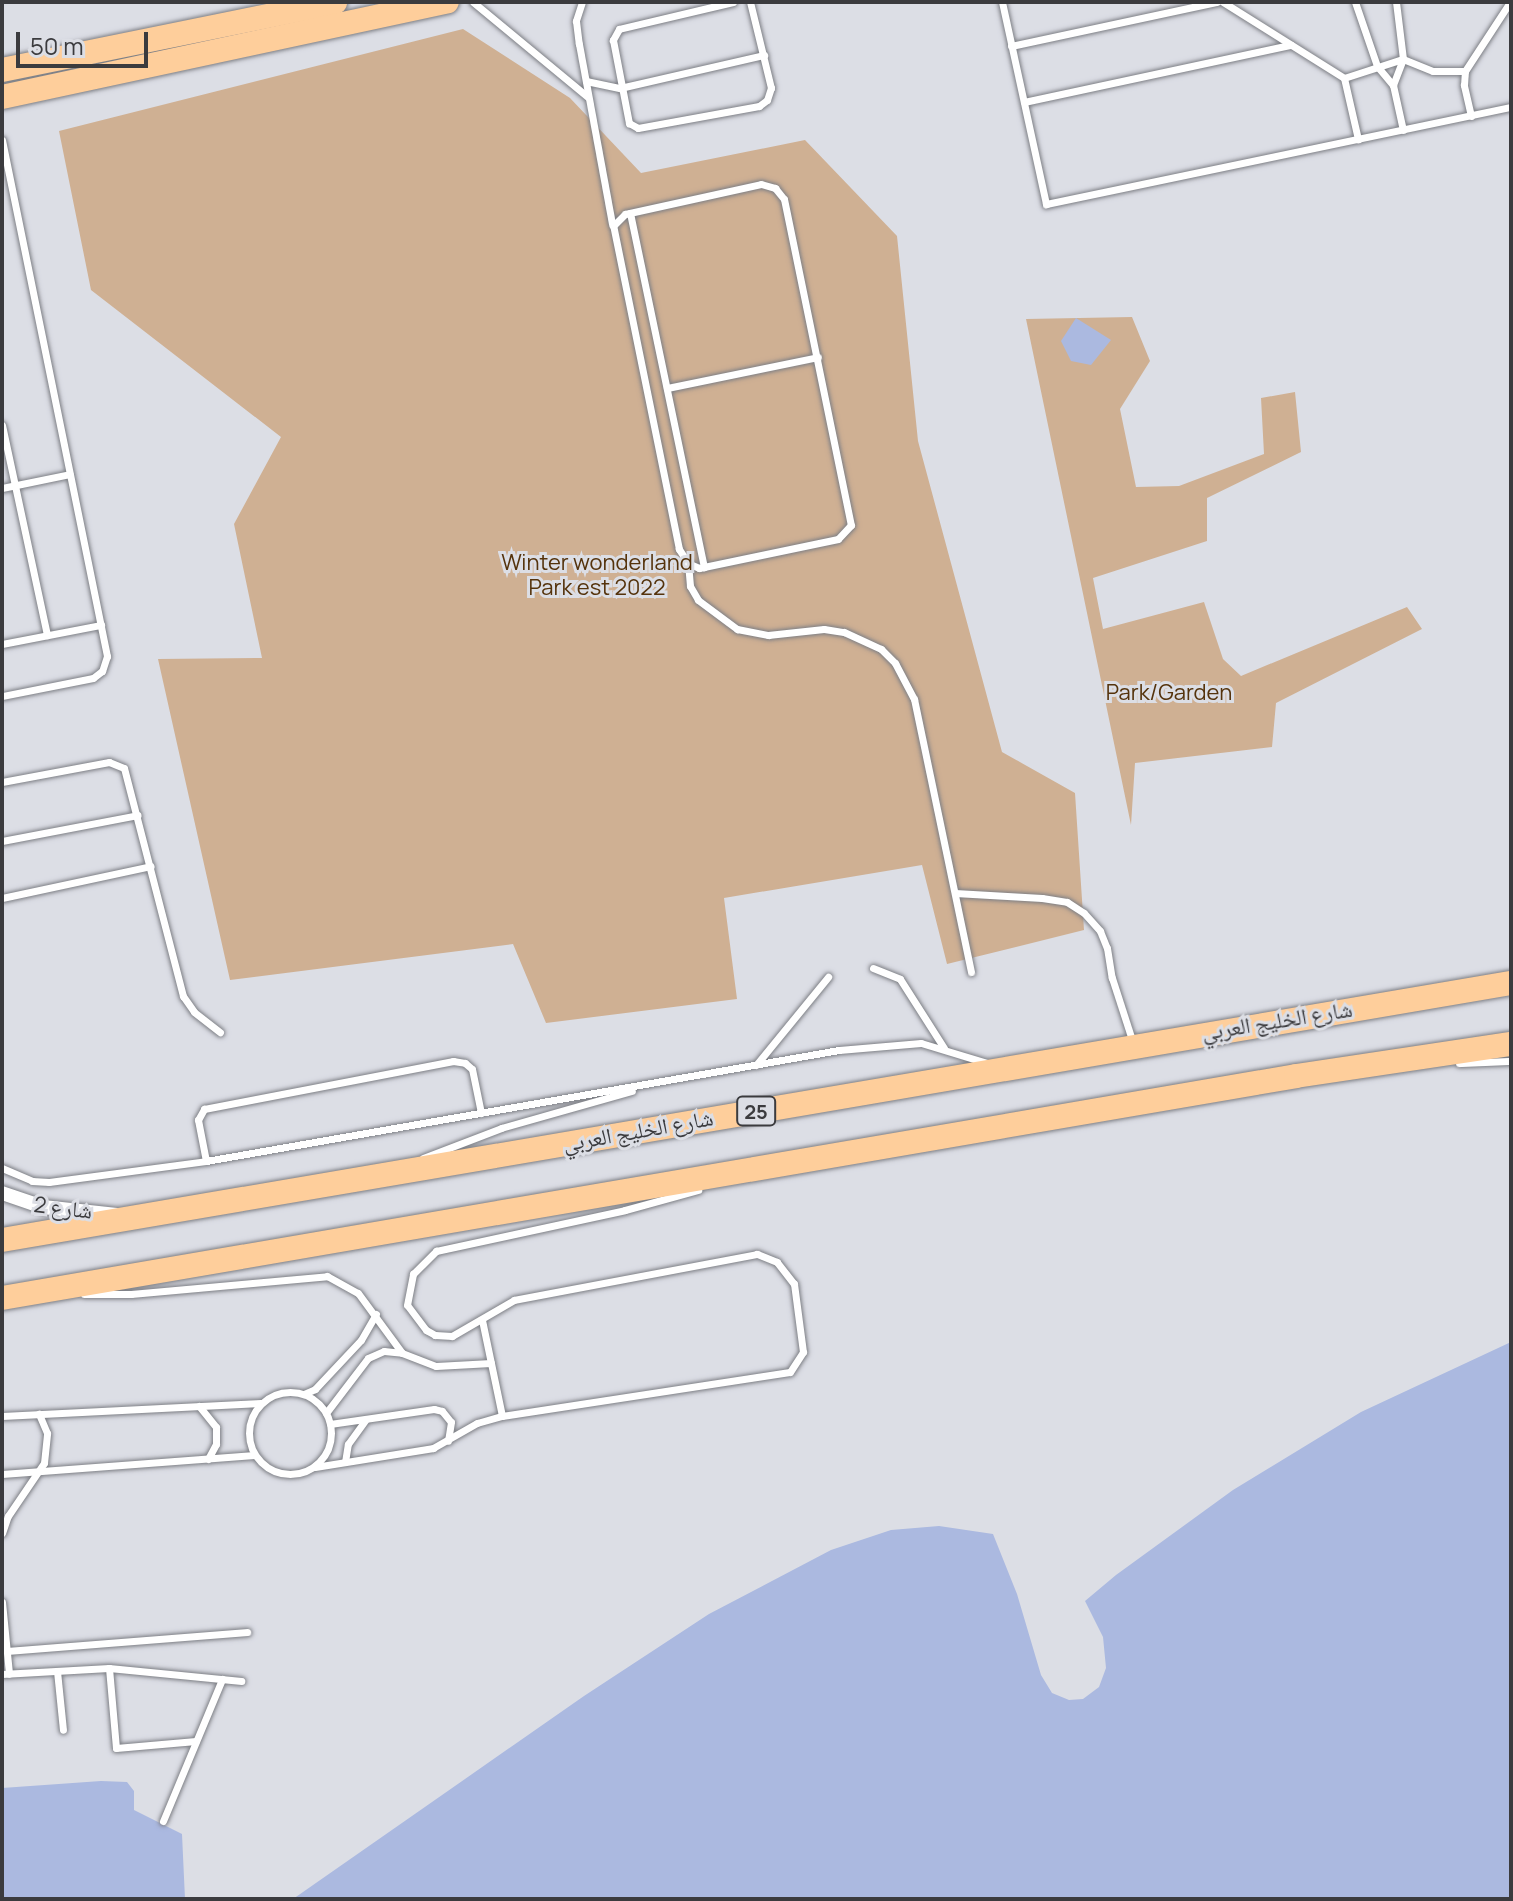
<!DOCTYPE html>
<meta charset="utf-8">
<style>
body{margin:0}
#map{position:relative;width:1513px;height:1901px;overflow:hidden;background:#dcdee5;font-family:Manrope,"Noto Naskh Arabic",sans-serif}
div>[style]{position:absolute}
.green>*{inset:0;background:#cfb093}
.water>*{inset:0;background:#abb9e0}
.roads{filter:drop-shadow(0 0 2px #7d7f85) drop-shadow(0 0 2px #7d7f85)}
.lane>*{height:7px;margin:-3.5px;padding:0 3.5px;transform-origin:3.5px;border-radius:3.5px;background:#fff}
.lane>.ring{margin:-3.5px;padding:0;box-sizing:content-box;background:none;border:7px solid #fff;border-radius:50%}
.street>*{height:14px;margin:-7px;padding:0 7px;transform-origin:7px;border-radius:7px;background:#fff}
.primary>*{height:24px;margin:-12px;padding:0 12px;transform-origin:12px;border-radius:12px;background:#fece9b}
span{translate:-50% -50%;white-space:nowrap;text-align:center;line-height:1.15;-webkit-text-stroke:6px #dcdee5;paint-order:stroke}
.shield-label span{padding:2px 6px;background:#dcdee5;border:2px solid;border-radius:6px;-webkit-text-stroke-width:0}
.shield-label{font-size:20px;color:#3b3b3e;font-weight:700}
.park-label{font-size:22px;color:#55330c}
.street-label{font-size:22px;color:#3b3b3e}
.frame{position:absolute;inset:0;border:4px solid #3b3b3e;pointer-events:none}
.scale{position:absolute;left:16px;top:32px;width:132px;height:36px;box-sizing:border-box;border:4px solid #3b3b3e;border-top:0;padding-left:10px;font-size:24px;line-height:28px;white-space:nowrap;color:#3b3b3e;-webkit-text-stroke:6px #dcdee5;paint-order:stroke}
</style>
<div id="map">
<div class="green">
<div style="clip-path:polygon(463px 29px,570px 98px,641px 173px,805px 140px,897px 236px,918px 441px,1002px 752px,1075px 793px,1084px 930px,947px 964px,922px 865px,724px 898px,737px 999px,546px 1023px,513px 944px,230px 980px,158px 659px,262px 658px,234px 524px,281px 437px,91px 290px,59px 131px)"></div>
<div style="clip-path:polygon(1132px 317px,1150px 361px,1120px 409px,1136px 487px,1179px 486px,1264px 454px,1261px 398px,1295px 392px,1301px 452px,1207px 498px,1207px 541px,1093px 578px,1103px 629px,1204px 602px,1223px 659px,1241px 676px,1407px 607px,1422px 629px,1276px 703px,1272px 747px,1135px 763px,1131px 825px,1026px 319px)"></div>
</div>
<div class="water">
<div style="clip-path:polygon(1076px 318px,1111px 340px,1091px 365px,1071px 361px,1061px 341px)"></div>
<div style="clip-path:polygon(1511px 1342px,1511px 1899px,293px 1899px,584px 1696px,709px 1614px,831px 1550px,891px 1530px,939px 1526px,993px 1534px,1017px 1594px,1041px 1675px,1052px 1693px,1069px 1700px,1083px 1699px,1099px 1687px,1106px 1668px,1103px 1637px,1085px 1601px,1116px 1575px,1233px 1490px,1361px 1412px)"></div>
<div style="clip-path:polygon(101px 1781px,127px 1782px,134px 1791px,134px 1810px,182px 1834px,185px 1899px,2px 1899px,2px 1788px)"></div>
</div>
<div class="roads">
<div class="lane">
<div style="left:473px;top:2px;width:149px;rotate:39.6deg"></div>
<div style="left:582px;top:2px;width:20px;rotate:108deg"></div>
<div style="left:576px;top:21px;width:23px;rotate:83deg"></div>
<div style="left:579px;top:44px;width:183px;rotate:79.6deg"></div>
<div style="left:733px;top:2px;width:117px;rotate:166.7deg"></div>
<div style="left:619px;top:29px;width:13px;rotate:119deg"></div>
<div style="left:613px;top:40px;width:85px;rotate:79.1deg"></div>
<div style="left:629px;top:123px;width:10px;rotate:29deg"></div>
<div style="left:638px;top:128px;width:123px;rotate:-10.3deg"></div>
<div style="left:759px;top:106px;width:10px;rotate:-37deg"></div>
<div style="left:767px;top:100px;width:13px;rotate:-72deg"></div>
<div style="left:771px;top:88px;width:89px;rotate:-103.7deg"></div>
<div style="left:1002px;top:2px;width:207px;rotate:77.7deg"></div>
<div style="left:1046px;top:204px;width:475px;rotate:-11.8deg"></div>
<div style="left:1223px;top:2px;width:143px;rotate:32.1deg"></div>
<div style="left:1344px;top:78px;width:63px;rotate:77.1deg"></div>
<div style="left:1355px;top:2px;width:68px;rotate:71deg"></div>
<div style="left:1377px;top:66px;width:25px;rotate:50deg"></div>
<div style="left:1393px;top:85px;width:46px;rotate:77.5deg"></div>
<div style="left:1011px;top:46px;width:211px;rotate:-12.1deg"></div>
<div style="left:1344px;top:78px;width:62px;rotate:-17.9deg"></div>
<div style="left:1403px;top:59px;width:32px;rotate:22deg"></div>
<div style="left:1433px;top:71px;width:32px"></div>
<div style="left:586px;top:81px;width:35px;rotate:12deg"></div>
<div style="left:620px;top:88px;width:148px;rotate:-12.9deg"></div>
<div style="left:1393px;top:85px;width:28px;rotate:-69deg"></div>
<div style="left:1403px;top:59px;width:57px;rotate:-97deg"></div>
<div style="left:1024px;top:102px;width:273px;rotate:-12.1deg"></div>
<div style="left:1471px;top:116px;width:32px;rotate:-103deg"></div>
<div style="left:1464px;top:85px;width:14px;rotate:-86deg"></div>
<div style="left:1465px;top:71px;width:82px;rotate:-56.9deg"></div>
<div style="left:2px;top:140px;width:527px;rotate:78.5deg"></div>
<div style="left:107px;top:656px;width:16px;rotate:108deg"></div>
<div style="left:102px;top:671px;width:11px;rotate:142deg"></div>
<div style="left:93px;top:678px;width:93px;rotate:168.8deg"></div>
<div style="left:761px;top:184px;width:15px;rotate:16deg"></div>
<div style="left:775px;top:188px;width:14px;rotate:51deg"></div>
<div style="left:784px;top:199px;width:333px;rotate:78.4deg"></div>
<div style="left:851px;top:525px;width:19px;rotate:133deg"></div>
<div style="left:838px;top:539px;width:142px;rotate:168.2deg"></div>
<div style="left:699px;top:568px;width:12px;rotate:-156deg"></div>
<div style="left:688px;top:563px;width:17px;rotate:-123deg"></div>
<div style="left:679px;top:549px;width:330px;rotate:-101.5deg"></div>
<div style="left:613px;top:226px;width:17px;rotate:-45deg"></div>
<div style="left:625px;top:214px;width:139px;rotate:-12.4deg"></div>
<div style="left:630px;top:213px;width:362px;rotate:78.2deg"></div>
<div style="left:667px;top:388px;width:154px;rotate:-11.6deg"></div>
<div style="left:2px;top:425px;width:215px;rotate:77.9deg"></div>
<div style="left:2px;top:488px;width:69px;rotate:-11.6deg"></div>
<div style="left:688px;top:563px;width:23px;rotate:85deg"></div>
<div style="left:690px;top:586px;width:16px;rotate:60deg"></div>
<div style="left:698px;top:600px;width:49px;rotate:36.6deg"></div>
<div style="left:737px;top:629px;width:32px;rotate:11deg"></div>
<div style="left:768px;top:635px;width:56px;rotate:-6.1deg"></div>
<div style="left:824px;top:629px;width:20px;rotate:9deg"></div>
<div style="left:844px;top:632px;width:41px;rotate:24.7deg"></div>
<div style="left:881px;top:649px;width:20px;rotate:45deg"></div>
<div style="left:895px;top:663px;width:41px;rotate:62.2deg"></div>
<div style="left:914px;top:699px;width:279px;rotate:78.2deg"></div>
<div style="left:2px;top:644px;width:101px;rotate:-10.9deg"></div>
<div style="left:2px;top:782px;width:109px;rotate:-10.6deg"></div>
<div style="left:109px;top:762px;width:16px;rotate:22deg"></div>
<div style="left:124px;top:768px;width:236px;rotate:75.5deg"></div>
<div style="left:183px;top:996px;width:19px;rotate:55deg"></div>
<div style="left:194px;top:1012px;width:33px;rotate:38deg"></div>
<div style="left:2px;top:841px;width:138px;rotate:-10.8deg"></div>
<div style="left:955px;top:893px;width:87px;rotate:3.3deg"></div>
<div style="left:1042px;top:898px;width:25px;rotate:9deg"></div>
<div style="left:1067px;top:902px;width:20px;rotate:33deg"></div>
<div style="left:1084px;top:913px;width:24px;rotate:48deg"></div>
<div style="left:1100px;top:931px;width:18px;rotate:68deg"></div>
<div style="left:1107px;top:948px;width:30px;rotate:81deg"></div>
<div style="left:1112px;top:978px;width:68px;rotate:72.1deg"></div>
<div style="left:2px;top:898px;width:152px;rotate:-12.1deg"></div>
<div style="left:873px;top:968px;width:29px;rotate:22deg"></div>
<div style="left:900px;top:979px;width:82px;rotate:57.5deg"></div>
<div style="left:1459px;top:1063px;width:52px;rotate:-2.2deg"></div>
<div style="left:756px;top:1065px;width:114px;rotate:-50.7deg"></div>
<div style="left:423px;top:1158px;width:84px;rotate:-21deg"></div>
<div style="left:501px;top:1128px;width:136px;rotate:-15.8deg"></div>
<div style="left:206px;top:1161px;width:42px;rotate:-101deg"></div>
<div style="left:198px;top:1120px;width:13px;rotate:-61deg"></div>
<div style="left:204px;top:1109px;width:254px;rotate:-10.9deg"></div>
<div style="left:453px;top:1061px;width:12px;rotate:9deg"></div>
<div style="left:465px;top:1063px;width:9px;rotate:41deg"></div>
<div style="left:472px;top:1069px;width:45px;rotate:78.4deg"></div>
<div style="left:2px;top:1168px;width:33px;rotate:23deg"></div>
<div style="left:32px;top:1181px;width:17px;rotate:3deg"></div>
<div style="left:49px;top:1182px;width:158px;rotate:-7.6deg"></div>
<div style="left:206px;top:1161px;width:643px;rotate:-9.95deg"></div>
<div style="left:839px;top:1050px;width:82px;rotate:-4.9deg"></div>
<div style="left:921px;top:1043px;width:72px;rotate:16.9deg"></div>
<div style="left:84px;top:1294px;width:47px"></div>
<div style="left:131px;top:1294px;width:197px;rotate:-5.2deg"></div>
<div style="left:327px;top:1276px;width:35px;rotate:29deg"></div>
<div style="left:358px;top:1293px;width:74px;rotate:53.7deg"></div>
<div style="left:402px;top:1353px;width:36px;rotate:21deg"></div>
<div style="left:436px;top:1366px;width:55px;rotate:-3.1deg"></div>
<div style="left:482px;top:1320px;width:98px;rotate:78.2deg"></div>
<div class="ring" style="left:249px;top:1392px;width:75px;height:75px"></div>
<div style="left:304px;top:1394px;width:12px;rotate:-24deg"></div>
<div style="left:315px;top:1389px;width:67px;rotate:-46.8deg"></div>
<div style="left:361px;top:1340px;width:30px;rotate:-60deg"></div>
<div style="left:199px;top:1406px;width:27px;rotate:51deg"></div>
<div style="left:216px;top:1427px;width:17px;rotate:90deg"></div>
<div style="left:216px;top:1444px;width:17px;rotate:118deg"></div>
<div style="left:326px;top:1413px;width:69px;rotate:-52.6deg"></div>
<div style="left:368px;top:1358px;width:17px;rotate:-24deg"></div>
<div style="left:384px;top:1351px;width:18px;rotate:6deg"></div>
<div style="left:2px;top:1416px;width:259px;rotate:-2.9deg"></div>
<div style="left:330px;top:1424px;width:105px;rotate:-8.2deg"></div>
<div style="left:434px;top:1409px;width:8px;rotate:14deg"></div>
<div style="left:442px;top:1411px;width:14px;rotate:51deg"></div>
<div style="left:451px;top:1422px;width:19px;rotate:99deg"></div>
<div style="left:345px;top:1462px;width:18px;rotate:-81deg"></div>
<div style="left:348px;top:1444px;width:29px;rotate:-54deg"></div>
<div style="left:315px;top:1467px;width:120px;rotate:-9.1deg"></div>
<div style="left:433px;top:1448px;width:51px;rotate:-29.6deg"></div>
<div style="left:477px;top:1423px;width:26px;rotate:-16deg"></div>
<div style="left:502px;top:1416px;width:291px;rotate:-8.7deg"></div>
<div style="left:790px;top:1372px;width:24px;rotate:-57deg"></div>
<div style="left:803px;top:1352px;width:69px;rotate:-97.5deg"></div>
<div style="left:794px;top:1284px;width:28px;rotate:-128deg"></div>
<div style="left:777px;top:1262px;width:22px;rotate:-158deg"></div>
<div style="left:757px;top:1254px;width:247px;rotate:169.3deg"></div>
<div style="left:514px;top:1300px;width:72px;rotate:149.9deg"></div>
<div style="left:452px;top:1336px;width:17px;rotate:-177deg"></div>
<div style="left:435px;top:1335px;width:10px;rotate:-151deg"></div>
<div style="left:426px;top:1330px;width:31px;rotate:-127deg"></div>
<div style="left:407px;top:1305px;width:32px;rotate:-79deg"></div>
<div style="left:413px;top:1274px;width:33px;rotate:-45deg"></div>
<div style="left:436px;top:1251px;width:193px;rotate:-12.2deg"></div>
<div style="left:625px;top:1210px;width:76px;rotate:-15.3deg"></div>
<div style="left:2px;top:1474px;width:253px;rotate:-4.3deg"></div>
<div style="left:2px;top:1533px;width:18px;rotate:-71deg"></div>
<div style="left:8px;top:1516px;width:64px;rotate:-55.8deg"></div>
<div style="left:44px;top:1463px;width:30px;rotate:-84deg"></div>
<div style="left:47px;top:1433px;width:21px;rotate:-113deg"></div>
<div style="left:2px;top:1602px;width:72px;rotate:84.4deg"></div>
<div style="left:7px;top:1651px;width:241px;rotate:-4.5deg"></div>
<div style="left:109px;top:1668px;width:80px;rotate:85deg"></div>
<div style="left:116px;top:1748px;width:80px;rotate:-5deg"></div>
<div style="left:57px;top:1671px;width:59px;rotate:84.2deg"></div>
<div style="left:2px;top:1674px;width:107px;rotate:-3.2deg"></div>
<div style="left:109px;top:1668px;width:133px;rotate:5.6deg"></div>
<div style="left:163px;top:1821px;width:154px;rotate:-67.4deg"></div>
</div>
<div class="street">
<div style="left:2px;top:1193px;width:43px;rotate:18.9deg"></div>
<div style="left:43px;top:1207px;width:74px;rotate:6.2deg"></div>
</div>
<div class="primary">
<div style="left:2px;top:70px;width:340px;rotate:-11.5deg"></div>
<div style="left:2px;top:97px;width:455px;rotate:-12.1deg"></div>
<div style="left:2px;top:1240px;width:1531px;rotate:-9.67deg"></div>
<div style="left:2px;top:1298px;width:1313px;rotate:-9.73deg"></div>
<div style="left:1296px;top:1076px;width:217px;rotate:-8.5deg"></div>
</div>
</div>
<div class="shield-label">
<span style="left:756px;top:1111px">25</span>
</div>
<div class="park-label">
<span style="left:597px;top:575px">Winter wonderland<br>Park est 2022</span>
<span style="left:1169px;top:693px">Park/Garden</span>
</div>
<div class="street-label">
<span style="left:1277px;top:1021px;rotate:-9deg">شارع الخليج العربي</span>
<span style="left:638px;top:1131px;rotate:-10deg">شارع الخليج العربي</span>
<span style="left:63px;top:1208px;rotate:7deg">شارع 2</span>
</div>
<div class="frame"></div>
<div class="scale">50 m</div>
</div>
